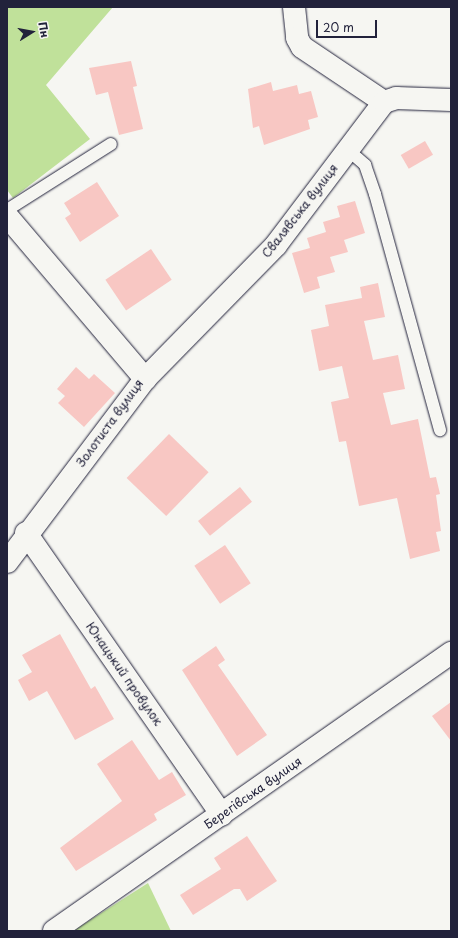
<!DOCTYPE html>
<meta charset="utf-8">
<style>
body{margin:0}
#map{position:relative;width:458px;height:938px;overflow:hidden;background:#f6f6f2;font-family:"Playpen Sans",sans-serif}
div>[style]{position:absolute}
.green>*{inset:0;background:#c0e19a}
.building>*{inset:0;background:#f8c7c3;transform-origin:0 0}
.roads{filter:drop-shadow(0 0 1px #22223b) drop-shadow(0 0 1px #22223b)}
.lane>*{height:12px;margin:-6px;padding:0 6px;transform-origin:6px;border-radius:6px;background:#f6f6f2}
.street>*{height:22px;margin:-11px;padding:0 11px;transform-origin:11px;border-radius:11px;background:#f6f6f2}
span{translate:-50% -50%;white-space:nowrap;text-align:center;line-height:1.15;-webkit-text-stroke:3.5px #f6f6f2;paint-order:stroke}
.street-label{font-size:12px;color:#22223b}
.frame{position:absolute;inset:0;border:8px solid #22223b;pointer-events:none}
.north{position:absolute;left:12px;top:12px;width:40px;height:40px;-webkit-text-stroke:3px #f6f6f2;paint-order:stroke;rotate:79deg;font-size:11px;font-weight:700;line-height:16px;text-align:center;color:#22223b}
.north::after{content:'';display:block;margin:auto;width:14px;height:18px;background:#22223b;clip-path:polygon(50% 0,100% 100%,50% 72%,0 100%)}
.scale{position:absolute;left:316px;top:20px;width:61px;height:18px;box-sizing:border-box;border:2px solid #22223b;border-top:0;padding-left:5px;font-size:12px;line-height:14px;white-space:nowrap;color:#22223b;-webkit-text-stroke:3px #f6f6f2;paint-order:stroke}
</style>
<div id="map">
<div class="green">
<div style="clip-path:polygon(7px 7px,113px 7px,46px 85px,90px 139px,13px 198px,7px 190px)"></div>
<div style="clip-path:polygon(148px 883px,171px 931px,73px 931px)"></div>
</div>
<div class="building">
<div style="clip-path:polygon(131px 61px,137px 86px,133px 87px,143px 129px,119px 135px,108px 92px,96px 95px,89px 68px)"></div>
<div style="clip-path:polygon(271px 82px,273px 91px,297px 85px,299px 94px,311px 91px,318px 117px,308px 120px,310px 129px,264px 145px,259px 126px,253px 128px,248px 89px)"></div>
<div style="left:425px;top:141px;width:16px;height:28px;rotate:60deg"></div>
<div style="clip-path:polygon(97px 182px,119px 216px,80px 242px,65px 218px,71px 214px,64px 203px)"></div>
<div style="clip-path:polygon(355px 201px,365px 233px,344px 240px,348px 252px,330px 257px,335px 272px,317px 277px,320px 288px,304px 293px,292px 253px,310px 248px,307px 238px,326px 232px,323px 222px,340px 217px,337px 206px)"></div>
<div style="left:151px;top:249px;width:37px;height:55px;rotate:56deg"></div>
<div style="clip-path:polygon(378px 283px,385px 317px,364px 321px,373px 360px,398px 355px,405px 389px,383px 393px,391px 425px,418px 419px,430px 478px,436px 477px,440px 494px,436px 495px,441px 531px,436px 532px,440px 551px,410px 559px,397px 498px,359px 506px,346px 441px,339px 442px,331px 402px,349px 398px,342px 366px,319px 371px,311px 330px,329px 326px,325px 305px,362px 298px,360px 287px)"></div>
<div style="clip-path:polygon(76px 367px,89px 379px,94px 374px,115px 393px,84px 427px,58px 403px,65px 396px,57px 389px)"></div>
<div style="left:169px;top:434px;width:55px;height:61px;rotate:44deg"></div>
<div style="left:240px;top:487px;width:19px;height:54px;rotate:51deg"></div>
<div style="left:225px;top:545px;width:46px;height:37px;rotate:56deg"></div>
<div style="clip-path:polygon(60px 634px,91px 689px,95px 686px,114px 719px,75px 740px,47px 691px,29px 701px,18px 680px,32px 672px,22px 655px)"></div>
<div style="clip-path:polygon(216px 646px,225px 660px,218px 665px,267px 735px,237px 756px,182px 670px)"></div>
<div style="clip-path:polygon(451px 702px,451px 741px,432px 716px)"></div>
<div style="clip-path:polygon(132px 740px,159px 780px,172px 772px,186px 795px,154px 814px,157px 820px,76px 871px,60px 848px,122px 801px,97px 764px)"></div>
<div style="clip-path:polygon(247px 836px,277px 881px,247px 901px,240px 889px,234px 889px,193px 915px,180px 895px,221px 869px,214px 858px)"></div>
</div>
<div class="roads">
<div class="lane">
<div style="left:348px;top:150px;width:23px;rotate:41deg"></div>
<div style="left:365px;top:165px;width:31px;rotate:71deg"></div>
<div style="left:375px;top:194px;width:245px;rotate:74.6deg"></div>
<div style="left:7px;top:210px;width:123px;rotate:-32.4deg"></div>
</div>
<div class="street">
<div style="left:294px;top:7px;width:31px;rotate:84deg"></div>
<div style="left:297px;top:38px;width:10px;rotate:61deg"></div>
<div style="left:302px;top:47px;width:99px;rotate:33.9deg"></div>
<div style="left:7px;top:216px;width:214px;rotate:49.7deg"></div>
<div style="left:145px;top:379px;width:229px;rotate:127deg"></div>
<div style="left:145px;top:379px;width:187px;rotate:-45.6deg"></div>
<div style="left:276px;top:245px;width:179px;rotate:-52.9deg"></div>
<div style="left:384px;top:102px;width:13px;rotate:-18deg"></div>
<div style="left:396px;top:98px;width:55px;rotate:2.1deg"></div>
<div style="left:26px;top:533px;width:343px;rotate:55.2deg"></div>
<div style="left:54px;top:931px;width:485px;rotate:-35deg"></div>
</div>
</div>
<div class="street-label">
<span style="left:300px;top:211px;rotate:-52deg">Свалявська вулиця</span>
<span style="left:110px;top:423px;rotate:-54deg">Золотиста вулиця</span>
<span style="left:124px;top:674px;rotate:55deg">Юнацький провулок</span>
<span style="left:253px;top:793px;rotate:-35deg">Берегівська вулиця</span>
</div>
<div class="frame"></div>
<div class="north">Пн</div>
<div class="scale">20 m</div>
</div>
